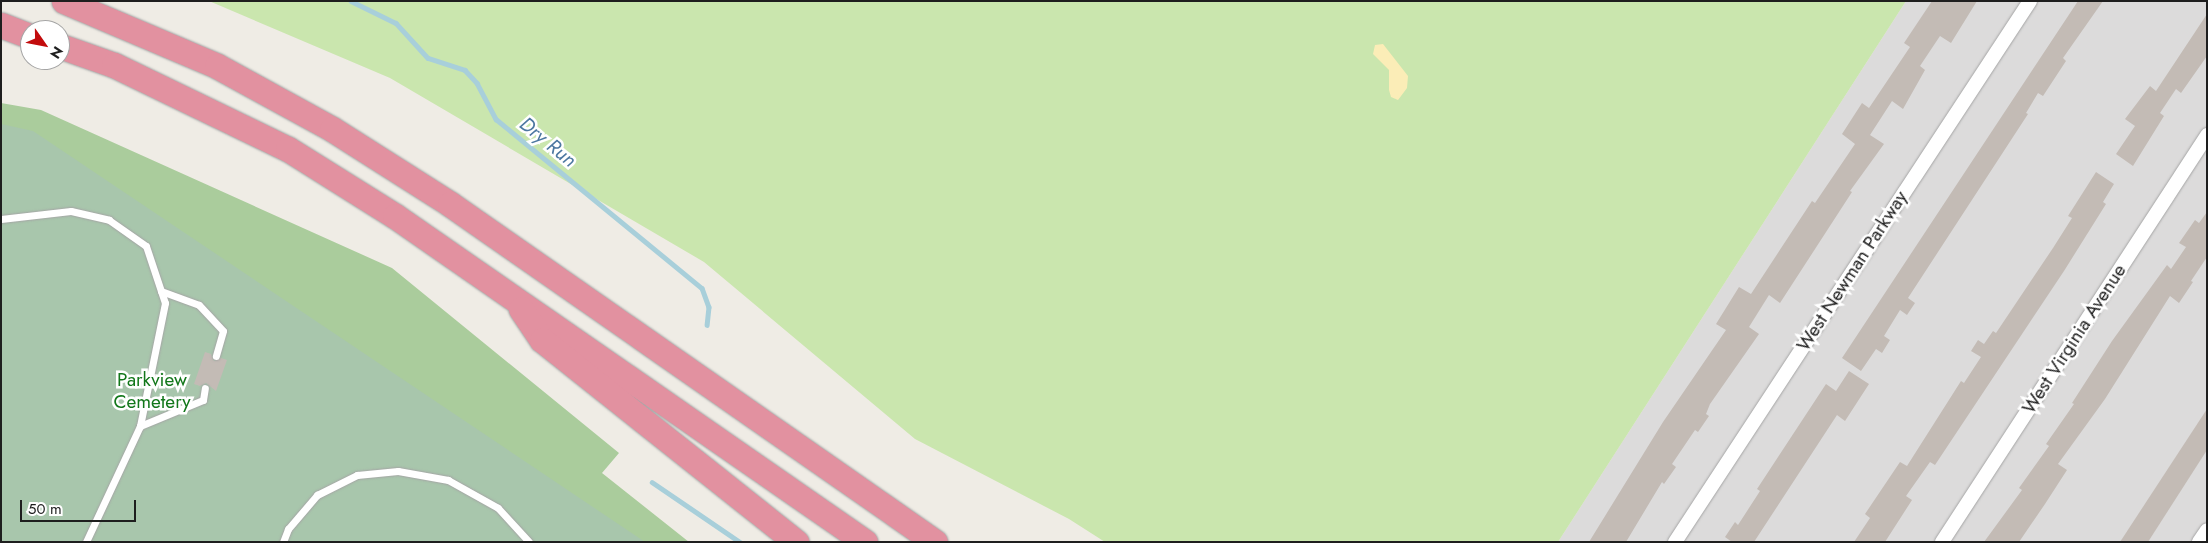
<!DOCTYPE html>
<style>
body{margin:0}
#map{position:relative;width:2208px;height:543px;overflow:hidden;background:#efece5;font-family:Jost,sans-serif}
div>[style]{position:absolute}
.residential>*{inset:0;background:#dcdbdb}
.grass>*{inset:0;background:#cae6ae}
.forest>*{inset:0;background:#aacc9c}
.sand>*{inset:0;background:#fbedb7}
.cemetery>*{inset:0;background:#a8c6ac}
.stream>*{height:4.5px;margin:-2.25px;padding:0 2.25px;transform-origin:2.25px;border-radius:2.25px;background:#a8cfda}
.building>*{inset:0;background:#c3bbb5}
.roads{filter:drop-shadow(0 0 1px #a5a5a5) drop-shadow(0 0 1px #a5a5a5)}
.lane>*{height:7px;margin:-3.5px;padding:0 3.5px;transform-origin:3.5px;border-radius:3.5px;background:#fff}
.street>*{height:14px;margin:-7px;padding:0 7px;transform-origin:7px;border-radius:7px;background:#fff}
.highway>*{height:25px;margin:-12.5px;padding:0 12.5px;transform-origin:12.5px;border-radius:12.5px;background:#e291a0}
span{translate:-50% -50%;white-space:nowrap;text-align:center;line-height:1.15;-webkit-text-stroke:5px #fff;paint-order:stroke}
.street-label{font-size:19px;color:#1e1e1e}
.park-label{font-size:19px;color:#12771a}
.water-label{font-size:20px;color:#4d78a1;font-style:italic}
.frame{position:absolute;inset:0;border:2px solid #1e1e1e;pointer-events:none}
.north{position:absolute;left:20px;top:20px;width:50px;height:50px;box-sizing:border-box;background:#fff;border:1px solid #a5a5a5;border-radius:50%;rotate:123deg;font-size:14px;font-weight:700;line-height:20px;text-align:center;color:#1e1e1e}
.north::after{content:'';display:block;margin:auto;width:18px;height:22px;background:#c20b0c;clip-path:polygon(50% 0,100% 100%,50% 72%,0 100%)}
.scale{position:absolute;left:20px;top:500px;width:116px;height:22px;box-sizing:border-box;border:2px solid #1e1e1e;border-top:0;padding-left:6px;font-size:15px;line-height:18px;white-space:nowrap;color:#1e1e1e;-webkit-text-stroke:4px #fff;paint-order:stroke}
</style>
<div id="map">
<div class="residential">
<div style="clip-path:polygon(1906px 1px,2207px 1px,2207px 542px,1558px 542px)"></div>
</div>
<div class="grass">
<div style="clip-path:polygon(209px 1px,1906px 1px,1558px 542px,1105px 542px,1069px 519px,915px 439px,704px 262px,390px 78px)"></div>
</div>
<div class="forest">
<div style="clip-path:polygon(1px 103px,41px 110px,392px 268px,619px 453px,602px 473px,689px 542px,556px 542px,1px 202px)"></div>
</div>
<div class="sand">
<div style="clip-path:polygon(1383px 44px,1408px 76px,1407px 88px,1398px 100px,1391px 97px,1389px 90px,1389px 70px,1373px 54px,1375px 45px)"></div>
</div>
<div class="cemetery">
<div style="clip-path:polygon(1px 124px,33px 131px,645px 542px,1px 542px)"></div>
</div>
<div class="stream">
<div style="left:351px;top:1px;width:50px;rotate:26.1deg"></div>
<div style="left:396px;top:23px;width:47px;rotate:47.6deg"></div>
<div style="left:428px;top:58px;width:39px;rotate:18deg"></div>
<div style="left:465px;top:70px;width:18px;rotate:47deg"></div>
<div style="left:477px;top:83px;width:41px;rotate:62.2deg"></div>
<div style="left:496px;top:119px;width:266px;rotate:39.4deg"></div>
<div style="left:702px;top:288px;width:20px;rotate:70deg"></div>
<div style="left:709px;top:307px;width:18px;rotate:96deg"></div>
<div style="left:652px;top:482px;width:107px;rotate:34.3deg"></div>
</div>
<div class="building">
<div style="clip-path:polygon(1932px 1px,1977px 1px,1951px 43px,1940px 36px,1920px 66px,1925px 70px,1903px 109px,1892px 101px,1870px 135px,1884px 144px,1850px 191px,1852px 192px,1780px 303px,1769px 295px,1749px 327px,1759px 334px,1710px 404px,1706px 414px,1709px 416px,1698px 432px,1695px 430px,1672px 464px,1676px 467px,1664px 484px,1662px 482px,1626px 542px,1589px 542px,1663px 422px,1726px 330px,1716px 324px,1739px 287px,1751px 294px,1812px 201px,1815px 203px,1855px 144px,1842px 134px,1862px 103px,1869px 108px,1910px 47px,1904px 43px)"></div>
<div style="clip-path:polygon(2078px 1px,2103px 1px,2063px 58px,2066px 61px,2043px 96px,2038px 93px,2026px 113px,2028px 114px,1908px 298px,1915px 303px,1907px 315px,1900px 310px,1884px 336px,1890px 340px,1882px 353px,1876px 349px,1861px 371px,1842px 358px)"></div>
<div style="clip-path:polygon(2207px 14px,2207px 56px,2181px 93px,2176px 89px,2160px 113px,2164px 116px,2133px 166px,2116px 154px,2135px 126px,2125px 119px,2150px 86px,2156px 91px)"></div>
<div style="clip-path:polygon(2096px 172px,2114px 184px,2103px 202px,2106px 204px,2064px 271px,1935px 465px,1930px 462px,1906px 496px,1912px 500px,1885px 542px,1854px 542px,1870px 518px,1865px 514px,1900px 462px,1907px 466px,1961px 381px,1964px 383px,1981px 357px,1971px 351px,1978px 340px,1984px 344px,1993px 331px,1996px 333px,2053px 248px,2072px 218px,2068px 216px)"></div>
<div style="clip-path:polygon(2207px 212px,2207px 257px,2191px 281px,2193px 282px,2179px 303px,2170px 296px,2105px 399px,2058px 464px,2067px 470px,2045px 504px,2019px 542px,1984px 542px,2022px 490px,2019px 488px,2049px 446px,2046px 444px,2074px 404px,2072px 403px,2112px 341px,2167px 265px,2171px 269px,2186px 247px,2179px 243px,2195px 220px,2199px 223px)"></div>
<div style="clip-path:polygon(205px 352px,211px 354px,214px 361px,221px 358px,227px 360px,216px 391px,206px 383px,200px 386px,194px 384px)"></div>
<div style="clip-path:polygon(1849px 371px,1869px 384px,1845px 421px,1837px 415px,1754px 542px,1732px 542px,1725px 537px,1735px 522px,1738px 525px,1760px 491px,1757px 489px,1826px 384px,1836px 391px)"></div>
<div style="clip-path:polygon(2207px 409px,2207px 450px,2148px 542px,2120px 542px)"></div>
</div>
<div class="roads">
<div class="lane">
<div style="left:1px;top:219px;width:70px;rotate:-6.5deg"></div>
<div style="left:71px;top:211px;width:39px;rotate:13deg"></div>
<div style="left:109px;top:220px;width:45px;rotate:35.1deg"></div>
<div style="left:146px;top:246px;width:60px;rotate:71.6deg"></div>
<div style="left:165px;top:303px;width:126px;rotate:101.5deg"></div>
<div style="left:140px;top:426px;width:128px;rotate:115deg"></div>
<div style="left:161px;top:291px;width:40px;rotate:20.2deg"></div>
<div style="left:199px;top:305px;width:35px;rotate:47deg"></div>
<div style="left:223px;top:331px;width:26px;rotate:106deg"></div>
<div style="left:140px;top:426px;width:68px;rotate:-22.4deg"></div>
<div style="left:203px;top:400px;width:12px;rotate:-81deg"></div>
<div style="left:283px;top:542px;width:14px;rotate:-69deg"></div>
<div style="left:288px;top:529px;width:45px;rotate:-49.5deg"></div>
<div style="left:317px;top:495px;width:45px;rotate:-26.6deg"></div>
<div style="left:357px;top:475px;width:41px;rotate:-5.6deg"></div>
<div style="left:398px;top:471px;width:51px;rotate:10.2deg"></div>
<div style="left:448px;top:480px;width:57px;rotate:29.2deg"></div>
<div style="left:498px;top:508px;width:46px;rotate:47.6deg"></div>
</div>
<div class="street">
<div style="left:1675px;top:542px;width:647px;rotate:-56.73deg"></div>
<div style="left:1942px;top:542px;width:486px;rotate:-56.9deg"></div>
<div style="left:2199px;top:542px;width:14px;rotate:-56deg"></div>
</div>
<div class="highway">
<div style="left:64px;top:1px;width:166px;rotate:23deg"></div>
<div style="left:217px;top:66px;width:131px;rotate:28.7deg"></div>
<div style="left:332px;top:129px;width:140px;rotate:32.4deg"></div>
<div style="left:450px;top:204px;width:591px;rotate:34.87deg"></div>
<div style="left:1px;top:25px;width:31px;rotate:21deg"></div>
<div style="left:60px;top:46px;width:57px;rotate:19.4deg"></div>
<div style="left:114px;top:65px;width:193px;rotate:25.8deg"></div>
<div style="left:288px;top:149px;width:126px;rotate:32.1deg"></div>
<div style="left:395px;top:216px;width:572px;rotate:34.75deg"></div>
<div style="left:521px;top:309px;width:37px;rotate:56deg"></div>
<div style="left:542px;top:340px;width:325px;rotate:38.5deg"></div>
</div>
</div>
<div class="street-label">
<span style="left:1852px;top:271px;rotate:-57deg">West Newman Parkway</span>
<span style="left:2074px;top:339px;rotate:-57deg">West Virginia Avenue</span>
</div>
<div class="park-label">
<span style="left:152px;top:391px">Parkview<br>Cemetery</span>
</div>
<div class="water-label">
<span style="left:548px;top:142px;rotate:39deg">Dry Run</span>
</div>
<div class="frame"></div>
<div class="north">N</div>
<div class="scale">50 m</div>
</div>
